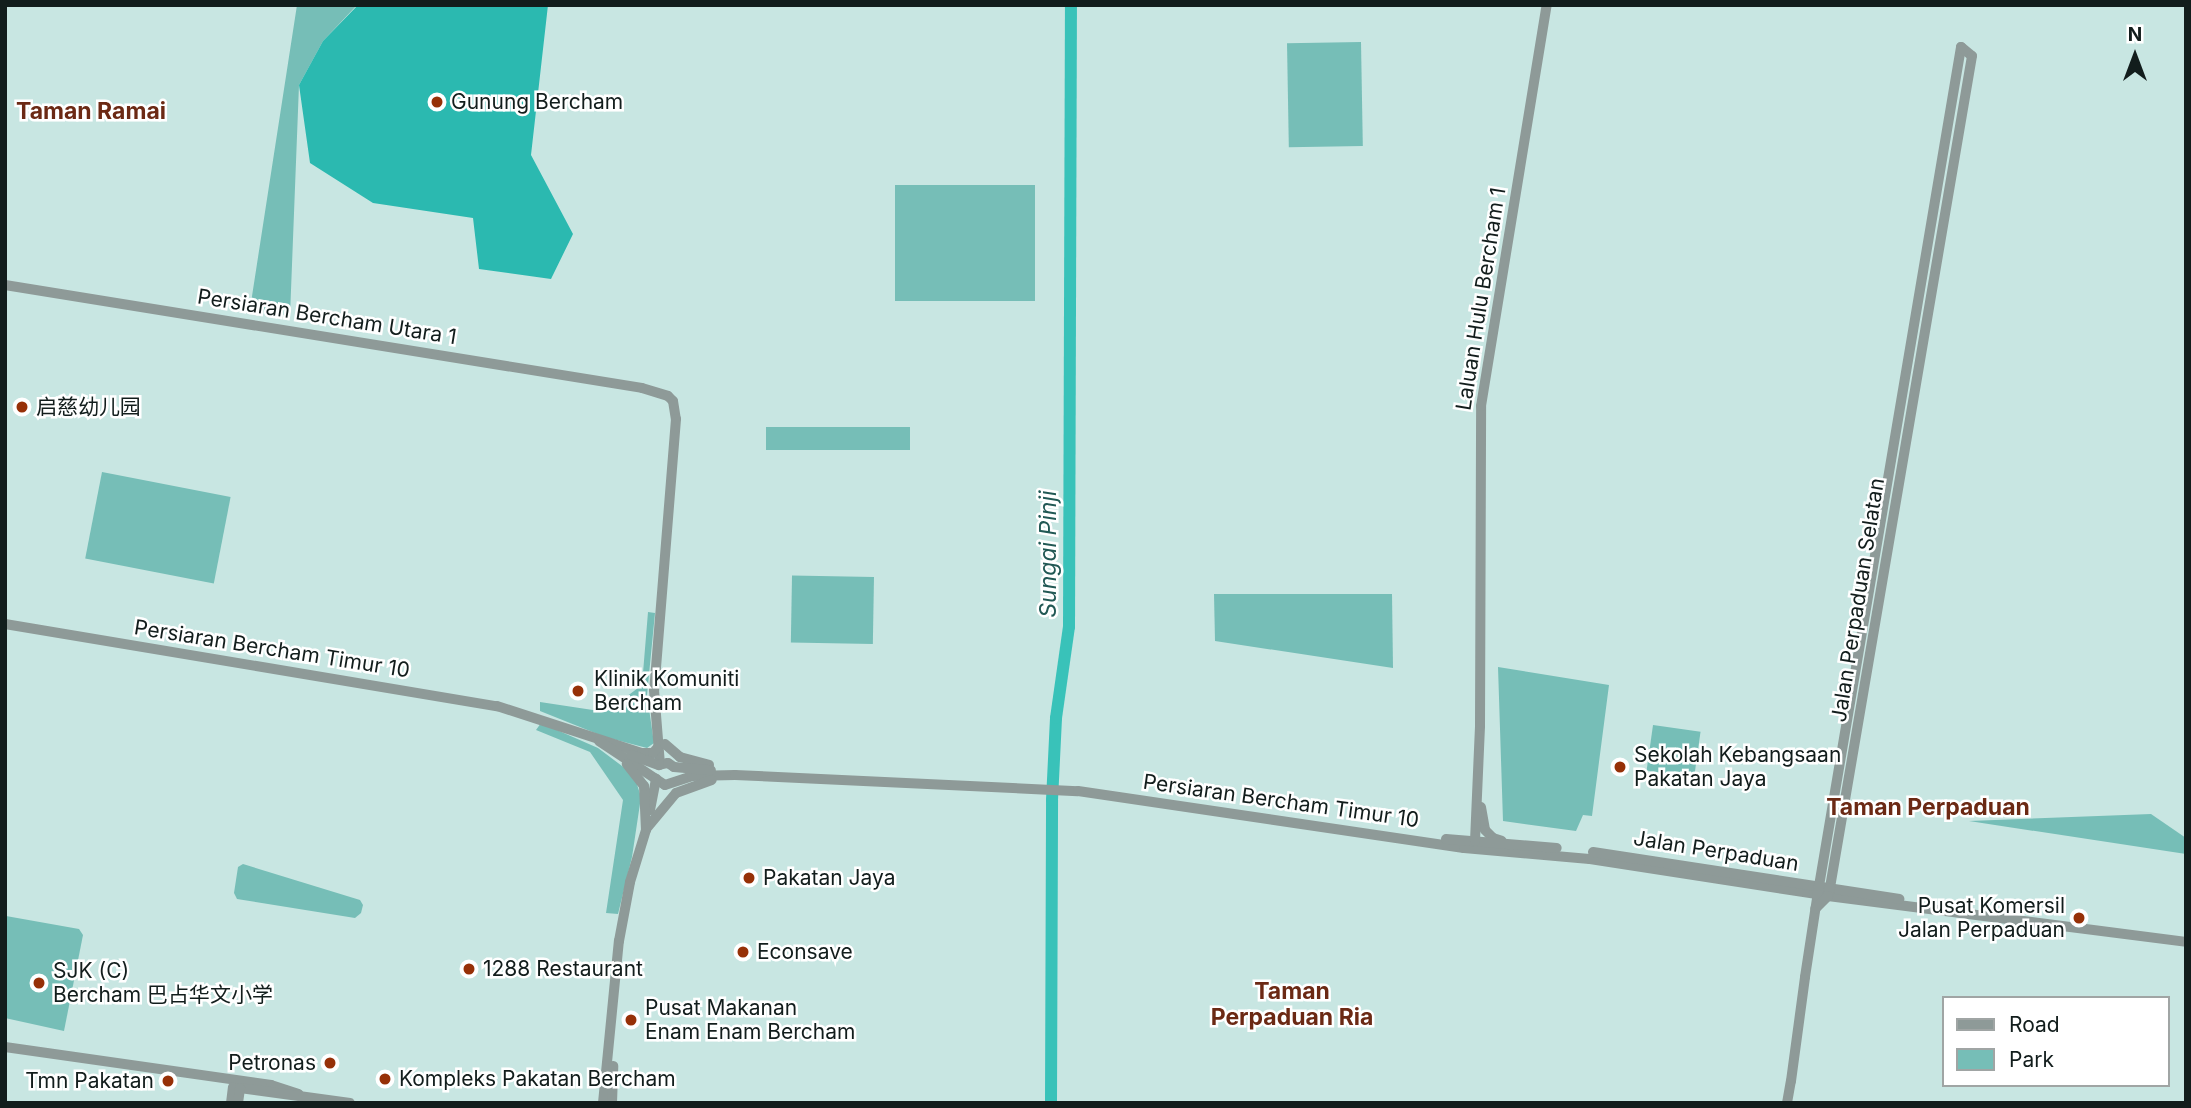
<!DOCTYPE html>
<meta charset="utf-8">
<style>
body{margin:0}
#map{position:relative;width:2191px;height:1108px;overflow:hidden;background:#c8e6e2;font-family:Inter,"Noto Sans SC",sans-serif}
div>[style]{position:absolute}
.green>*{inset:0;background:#76beb7;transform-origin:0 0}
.forest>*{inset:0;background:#2bb9b0}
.river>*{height:12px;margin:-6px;padding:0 6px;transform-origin:6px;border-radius:6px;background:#39c2b9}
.minor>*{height:10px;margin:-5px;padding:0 5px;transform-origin:5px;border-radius:5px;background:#8e9a98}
.dots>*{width:19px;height:19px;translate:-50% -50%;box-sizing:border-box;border:4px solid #fff;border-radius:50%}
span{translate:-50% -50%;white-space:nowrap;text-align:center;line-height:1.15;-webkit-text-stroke:5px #fff;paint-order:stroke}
.poi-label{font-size:21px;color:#121d1c}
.left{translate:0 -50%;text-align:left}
.right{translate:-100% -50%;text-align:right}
.street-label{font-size:21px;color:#121d1c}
.neighbourhood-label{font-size:23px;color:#6b2914;font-weight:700}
.water-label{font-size:23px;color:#215854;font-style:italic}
.frame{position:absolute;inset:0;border:7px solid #121d1c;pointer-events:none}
.legend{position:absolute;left:1942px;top:996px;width:228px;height:91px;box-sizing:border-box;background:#fff;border:2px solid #a0a5a4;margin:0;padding:9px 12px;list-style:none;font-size:21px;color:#121d1c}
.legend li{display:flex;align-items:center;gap:14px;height:35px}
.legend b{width:35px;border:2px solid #a0a5a4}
.north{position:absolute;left:2100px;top:21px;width:70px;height:70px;-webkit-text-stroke:5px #fff;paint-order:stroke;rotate:0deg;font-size:19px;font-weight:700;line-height:28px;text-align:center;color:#121d1c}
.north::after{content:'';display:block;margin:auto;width:24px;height:32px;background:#121d1c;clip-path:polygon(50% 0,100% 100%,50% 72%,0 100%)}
</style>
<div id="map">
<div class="green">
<div style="clip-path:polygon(297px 5px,357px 5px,323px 41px,299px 85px,290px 316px,250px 309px)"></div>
<div style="left:1361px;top:42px;width:104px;height:74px;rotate:89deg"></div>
<div style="left:1035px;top:185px;width:116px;height:140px;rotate:90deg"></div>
<div style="left:766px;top:427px;width:144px;height:23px"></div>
<div style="left:102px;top:472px;width:131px;height:88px;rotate:11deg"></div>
<div style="left:874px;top:577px;width:67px;height:82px;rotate:91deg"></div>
<div style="clip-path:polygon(1214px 594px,1392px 594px,1393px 668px,1215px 641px)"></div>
<div style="clip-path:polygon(648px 612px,655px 613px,647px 695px,654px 743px,647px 748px,605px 737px,540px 711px,540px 702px,606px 712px,642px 685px)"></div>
<div style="clip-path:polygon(1498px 667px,1609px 685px,1592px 816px,1583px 815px,1576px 831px,1503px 821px)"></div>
<div style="clip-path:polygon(541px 723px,598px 748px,634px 775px,641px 797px,632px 857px,618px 914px,606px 913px,623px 800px,590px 752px,536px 730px)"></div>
<div style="left:1653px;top:725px;width:48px;height:46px;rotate:8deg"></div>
<div style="clip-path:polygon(2151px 814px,2186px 838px,2186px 854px,1969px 821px)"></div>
<div style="clip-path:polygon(243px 864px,360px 900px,363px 905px,361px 913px,355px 918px,237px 899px,234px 893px,238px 867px)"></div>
<div style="clip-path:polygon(6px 916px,79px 929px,83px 935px,64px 1031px,5px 1018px)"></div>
</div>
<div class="forest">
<div style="clip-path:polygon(358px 5px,548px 5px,531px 155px,573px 234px,551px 279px,479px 269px,473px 218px,373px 203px,310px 163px,299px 85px,323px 41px)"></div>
</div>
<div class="river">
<div style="left:1051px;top:1103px;width:303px;rotate:-89.8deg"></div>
<div style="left:1052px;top:800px;width:82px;rotate:-87.2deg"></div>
<div style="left:1056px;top:718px;width:92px;rotate:-81.9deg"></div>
<div style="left:1069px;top:627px;width:622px;rotate:-89.82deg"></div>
</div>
<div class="minor">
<div style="left:5px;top:285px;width:645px;rotate:9.18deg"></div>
<div style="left:642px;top:388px;width:27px;rotate:17deg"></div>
<div style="left:668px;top:396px;width:7px;rotate:45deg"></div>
<div style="left:673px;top:401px;width:18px;rotate:81deg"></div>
<div style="left:676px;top:419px;width:272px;rotate:94.6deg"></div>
<div style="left:654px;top:690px;width:74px;rotate:85.4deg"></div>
<div style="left:5px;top:624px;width:499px;rotate:9.5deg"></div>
<div style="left:497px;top:706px;width:152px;rotate:18deg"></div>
<div style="left:642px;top:753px;width:11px"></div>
<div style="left:653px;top:753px;width:11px;rotate:-49deg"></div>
<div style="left:599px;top:741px;width:79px;rotate:33.7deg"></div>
<div style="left:665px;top:785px;width:28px;rotate:-18deg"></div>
<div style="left:692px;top:776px;width:43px;rotate:-1.3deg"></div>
<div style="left:735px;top:775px;width:343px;rotate:2.7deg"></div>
<div style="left:1078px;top:791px;width:390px;rotate:8.4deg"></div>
<div style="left:1464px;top:848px;width:126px;rotate:5deg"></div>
<div style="left:1590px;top:859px;width:241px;rotate:8.8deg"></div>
<div style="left:1828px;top:896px;width:361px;rotate:7.3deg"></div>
<div style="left:665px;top:744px;width:20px;rotate:41deg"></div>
<div style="left:680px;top:757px;width:30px;rotate:15deg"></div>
<div style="left:631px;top:755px;width:30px;rotate:20deg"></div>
<div style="left:659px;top:765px;width:9px;rotate:-13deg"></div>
<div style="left:668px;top:763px;width:7px;rotate:34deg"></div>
<div style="left:674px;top:767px;width:37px;rotate:5deg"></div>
<div style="left:1481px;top:807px;width:23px;rotate:80deg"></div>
<div style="left:1485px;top:830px;width:11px;rotate:45deg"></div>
<div style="left:1493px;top:838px;width:9px;rotate:18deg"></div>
<div style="left:650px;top:810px;width:32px;rotate:-79deg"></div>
<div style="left:646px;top:829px;width:47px;rotate:-50.2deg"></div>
<div style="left:676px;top:793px;width:38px;rotate:-20deg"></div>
<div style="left:1446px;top:839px;width:111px;rotate:4.6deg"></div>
<div style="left:1475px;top:841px;width:115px;rotate:-87.5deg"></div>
<div style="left:1480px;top:726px;width:320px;rotate:-89.8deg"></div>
<div style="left:1481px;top:406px;width:406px;rotate:-80.7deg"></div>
<div style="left:1593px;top:852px;width:310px;rotate:8.7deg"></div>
<div style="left:5px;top:1047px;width:269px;rotate:8.1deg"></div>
<div style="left:271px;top:1085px;width:29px;rotate:18deg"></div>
<div style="left:240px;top:1088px;width:111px;rotate:7.8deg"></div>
<div style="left:231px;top:1103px;width:16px;rotate:-83deg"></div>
<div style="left:238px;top:1103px;width:15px;rotate:-82deg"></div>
<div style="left:603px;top:1103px;width:163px;rotate:-84.4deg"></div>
<div style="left:619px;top:941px;width:60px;rotate:-79.4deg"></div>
<div style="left:630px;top:882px;width:54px;rotate:-72.9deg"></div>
<div style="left:646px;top:830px;width:44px;rotate:-92.6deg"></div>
<div style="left:644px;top:786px;width:28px;rotate:-128deg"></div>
<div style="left:612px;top:1103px;width:37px;rotate:-88deg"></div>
<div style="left:1787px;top:1103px;width:22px;rotate:-80deg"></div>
<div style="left:1791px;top:1081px;width:105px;rotate:-82.3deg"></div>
<div style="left:1805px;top:977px;width:92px;rotate:-81.3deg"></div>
<div style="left:1819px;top:886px;width:851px;rotate:-80.39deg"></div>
<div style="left:1961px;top:47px;width:14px;rotate:39deg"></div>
<div style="left:1972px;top:56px;width:844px;rotate:99.69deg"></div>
<div style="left:1830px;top:888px;width:8px;rotate:104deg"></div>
<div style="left:1828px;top:896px;width:18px;rotate:135deg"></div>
</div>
<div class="dots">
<div style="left:437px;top:102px;background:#963007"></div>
<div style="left:22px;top:407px;background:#963007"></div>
<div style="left:578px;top:691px;background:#963007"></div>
<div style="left:1620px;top:767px;background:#963007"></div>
<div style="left:749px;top:878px;background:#963007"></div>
<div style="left:2079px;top:918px;background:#963007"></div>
<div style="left:743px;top:952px;background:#963007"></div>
<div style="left:469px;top:969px;background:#963007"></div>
<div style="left:39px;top:983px;background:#963007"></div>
<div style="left:631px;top:1020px;background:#963007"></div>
<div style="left:330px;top:1063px;background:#963007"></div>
<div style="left:385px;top:1079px;background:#963007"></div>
<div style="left:168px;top:1081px;background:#963007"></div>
</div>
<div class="poi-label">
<span class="left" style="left:451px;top:102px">Gunung Bercham</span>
<span class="left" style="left:36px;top:407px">启慈幼儿园</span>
<span class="left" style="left:594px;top:691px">Klinik Komuniti<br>Bercham</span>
<span class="left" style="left:1634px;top:767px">Sekolah Kebangsaan<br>Pakatan Jaya</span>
<span class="left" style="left:763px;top:878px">Pakatan Jaya</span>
<span class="right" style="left:2065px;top:918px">Pusat Komersil<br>Jalan Perpaduan</span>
<span class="left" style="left:757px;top:952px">Econsave</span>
<span class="left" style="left:483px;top:969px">1288 Restaurant</span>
<span class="left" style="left:53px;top:983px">SJK (C)<br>Bercham 巴占华文小学</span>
<span class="left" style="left:645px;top:1020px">Pusat Makanan<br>Enam Enam Bercham</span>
<span class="right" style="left:316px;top:1063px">Petronas</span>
<span class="left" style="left:399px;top:1079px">Kompleks Pakatan Bercham</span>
<span class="right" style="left:154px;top:1081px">Tmn Pakatan</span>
</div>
<div class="street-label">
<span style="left:1481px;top:299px;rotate:-81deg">Laluan Hulu Bercham 1</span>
<span style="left:327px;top:317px;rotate:9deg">Persiaran Bercham Utara 1</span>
<span style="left:1858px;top:600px;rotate:-81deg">Jalan Perpaduan Selatan</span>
<span style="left:272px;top:649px;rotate:9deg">Persiaran Bercham Timur 10</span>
<span style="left:1281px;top:801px;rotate:8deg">Persiaran Bercham Timur 10</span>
<span style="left:1716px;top:851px;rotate:9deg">Jalan Perpaduan</span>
</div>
<div class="neighbourhood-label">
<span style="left:91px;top:111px">Taman Ramai</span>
<span style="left:1928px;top:807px">Taman Perpaduan</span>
<span style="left:1292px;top:1004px">Taman<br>Perpaduan Ria</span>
</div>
<div class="water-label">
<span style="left:1048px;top:554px;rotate:-90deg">Sungai Pinji</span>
</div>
<div class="frame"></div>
<ul class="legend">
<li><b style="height:9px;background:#8e9a98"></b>Road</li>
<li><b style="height:19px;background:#76beb7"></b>Park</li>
</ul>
<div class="north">N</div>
</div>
